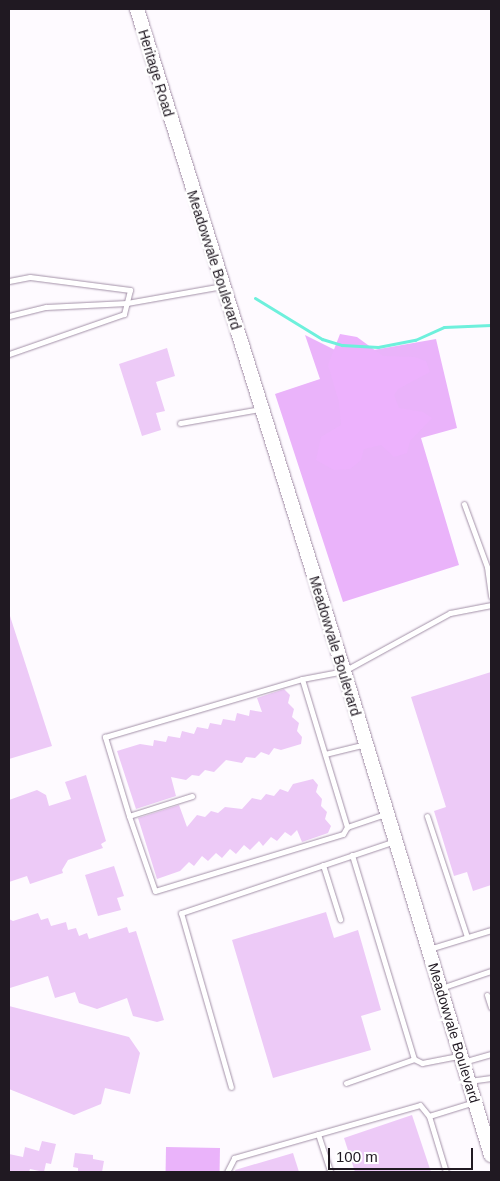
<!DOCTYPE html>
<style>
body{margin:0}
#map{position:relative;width:500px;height:1181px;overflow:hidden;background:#fefaff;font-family:Arial,sans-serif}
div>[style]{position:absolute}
.green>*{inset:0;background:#eab3fa;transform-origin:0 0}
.forest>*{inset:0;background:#edb2fd}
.stream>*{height:3px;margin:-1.5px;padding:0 1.5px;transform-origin:1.5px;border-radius:1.5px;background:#6ef0dc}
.building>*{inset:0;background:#edcaf7}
.roads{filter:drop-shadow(0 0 1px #a391a8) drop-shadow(0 0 1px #a391a8)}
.service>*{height:5px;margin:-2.5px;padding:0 2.5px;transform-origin:2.5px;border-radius:2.5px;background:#fff}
.secondary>*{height:14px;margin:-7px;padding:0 7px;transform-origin:7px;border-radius:7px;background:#fff}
span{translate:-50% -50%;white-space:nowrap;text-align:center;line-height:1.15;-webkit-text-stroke:5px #fff;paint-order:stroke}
.street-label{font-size:14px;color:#201922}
.frame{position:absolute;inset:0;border:10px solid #201922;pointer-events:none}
.scale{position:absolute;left:328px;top:1148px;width:145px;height:22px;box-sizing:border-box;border:2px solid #201922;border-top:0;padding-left:6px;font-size:15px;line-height:18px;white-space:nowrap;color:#201922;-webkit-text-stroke:4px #fff;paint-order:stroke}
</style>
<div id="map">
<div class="green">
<div style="clip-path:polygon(305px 335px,345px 355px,436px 339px,457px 428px,421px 438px,459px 565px,343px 602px,275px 394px,320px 379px)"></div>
<div style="left:166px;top:1147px;width:54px;height:25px;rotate:1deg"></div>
</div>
<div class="forest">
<div style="clip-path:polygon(340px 334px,357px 337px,383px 356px,415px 357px,426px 361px,430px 372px,398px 389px,394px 395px,399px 408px,423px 412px,432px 418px,410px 441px,407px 453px,394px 457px,381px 445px,364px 449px,361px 460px,350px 469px,334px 470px,316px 460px,321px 437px,341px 425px,339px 402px,328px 365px)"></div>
</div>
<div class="stream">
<div style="left:255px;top:298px;width:79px;rotate:31.5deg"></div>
<div style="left:322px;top:339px;width:21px;rotate:17deg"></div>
<div style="left:342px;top:345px;width:36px;rotate:3deg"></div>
<div style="left:378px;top:347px;width:38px;rotate:-11deg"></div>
<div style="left:415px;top:340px;width:32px;rotate:-24deg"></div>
<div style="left:444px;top:327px;width:47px;rotate:-2.4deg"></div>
</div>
<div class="building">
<div style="clip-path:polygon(167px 348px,175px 376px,156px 382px,165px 411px,156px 413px,161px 430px,142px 436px,119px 364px)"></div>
<div style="clip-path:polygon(9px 613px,52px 746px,9px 759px)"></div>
<div style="clip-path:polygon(491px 672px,491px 885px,473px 891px,467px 872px,454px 876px,434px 811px,446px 807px,411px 697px)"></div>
<div style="clip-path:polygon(284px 689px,290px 695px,288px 703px,294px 709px,292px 717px,299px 723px,297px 731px,302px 737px,301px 744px,281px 750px,274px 748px,269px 755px,261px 752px,255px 758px,246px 757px,242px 763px,226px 760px,214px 772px,205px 770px,199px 776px,192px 775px,186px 780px,171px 777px,176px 796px,136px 809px,117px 751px,140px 744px,153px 746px,154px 740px,166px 742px,168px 736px,180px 738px,182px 731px,194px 734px,197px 727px,208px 729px,210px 723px,221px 725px,223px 719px,235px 721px,237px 713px,249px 716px,250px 710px,262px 712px,257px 698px)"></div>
<div style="clip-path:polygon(86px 775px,106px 841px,101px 844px,103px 848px,68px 860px,62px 870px,63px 873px,30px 884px,27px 876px,9px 882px,9px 800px,37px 790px,46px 795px,49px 806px,71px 799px,65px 782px)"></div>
<div style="clip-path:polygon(313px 779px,318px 785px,316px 792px,322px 799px,321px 806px,327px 812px,325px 819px,331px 826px,328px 833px,302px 842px,297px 830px,291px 836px,285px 832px,277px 841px,271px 837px,263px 846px,259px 841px,250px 850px,244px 845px,236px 854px,230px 849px,222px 858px,216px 853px,208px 861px,202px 856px,194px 866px,189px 862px,180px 871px,157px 879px,138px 818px,179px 805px,187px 827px,197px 815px,205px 817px,211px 811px,218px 813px,225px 807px,242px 809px,252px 798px,261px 800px,266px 794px,274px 796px,280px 789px,288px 792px,293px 784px)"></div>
<div style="clip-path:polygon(114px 866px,124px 896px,117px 898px,121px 910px,98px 916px,85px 875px)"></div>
<div style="clip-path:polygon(326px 912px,334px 938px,358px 930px,381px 1010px,361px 1016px,371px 1050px,273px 1078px,232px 940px)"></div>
<div style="clip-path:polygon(38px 913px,41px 920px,48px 918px,51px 926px,66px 922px,68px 930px,76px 928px,79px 936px,87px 933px,89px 939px,127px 927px,129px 933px,136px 931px,164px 1020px,157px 1022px,133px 1016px,127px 998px,97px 1009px,79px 1003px,75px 992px,55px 998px,48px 976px,10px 988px,9px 919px,13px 921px)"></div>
<div style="clip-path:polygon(9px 1006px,129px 1037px,140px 1053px,130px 1094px,105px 1088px,101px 1104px,74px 1115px,9px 1089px)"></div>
<div style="clip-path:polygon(412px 1115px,431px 1172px,355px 1172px,344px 1138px)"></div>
<div style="clip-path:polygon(42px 1141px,56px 1144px,51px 1164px,46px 1163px,44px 1172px,30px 1169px,29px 1172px,9px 1172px,9px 1154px,23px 1157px,25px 1147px,39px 1151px)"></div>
<div style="clip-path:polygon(75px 1153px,93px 1155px,93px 1159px,104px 1161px,102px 1172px,78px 1172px,78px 1168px,73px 1167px)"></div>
<div style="clip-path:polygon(293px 1153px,299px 1172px,236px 1172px,235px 1170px)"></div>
</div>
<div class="roads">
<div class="service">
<div style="left:9px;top:281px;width:21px;rotate:-11deg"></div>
<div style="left:30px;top:277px;width:101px;rotate:7.4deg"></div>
<div style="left:130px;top:290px;width:25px;rotate:104deg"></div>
<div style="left:124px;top:314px;width:122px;rotate:160.8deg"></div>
<div style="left:9px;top:316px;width:38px;rotate:-14deg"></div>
<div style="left:46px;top:307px;width:81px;rotate:-2.8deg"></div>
<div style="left:127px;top:303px;width:97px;rotate:-10.1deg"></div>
<div style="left:180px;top:423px;width:81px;rotate:-9.9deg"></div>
<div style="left:464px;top:504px;width:67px;rotate:69.9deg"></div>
<div style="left:487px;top:567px;width:30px;rotate:82deg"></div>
<div style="left:302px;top:679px;width:155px;rotate:73.1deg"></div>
<div style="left:347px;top:827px;width:40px;rotate:-18.9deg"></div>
<div style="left:325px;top:754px;width:42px;rotate:-13.7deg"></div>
<div style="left:192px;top:796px;width:66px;rotate:162.4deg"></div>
<div style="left:129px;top:816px;width:83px;rotate:-106.9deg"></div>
<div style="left:105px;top:737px;width:205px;rotate:-16.4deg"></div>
<div style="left:302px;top:679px;width:43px;rotate:-10.8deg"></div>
<div style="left:344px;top:671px;width:121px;rotate:-28.7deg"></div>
<div style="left:450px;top:613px;width:42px;rotate:-11deg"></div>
<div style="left:129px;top:816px;width:79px;rotate:70.9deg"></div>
<div style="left:155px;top:891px;width:196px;rotate:-16.9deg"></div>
<div style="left:343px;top:834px;width:8px;rotate:-60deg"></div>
<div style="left:427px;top:816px;width:127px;rotate:71.7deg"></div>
<div style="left:352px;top:855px;width:213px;rotate:73.1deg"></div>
<div style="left:414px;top:1059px;width:9px;rotate:27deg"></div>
<div style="left:422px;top:1063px;width:38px;rotate:-11deg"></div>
<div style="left:323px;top:865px;width:57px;rotate:72.5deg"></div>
<div style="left:429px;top:949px;width:65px;rotate:-17deg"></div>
<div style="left:441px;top:988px;width:53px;rotate:-18.8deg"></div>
<div style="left:487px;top:995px;width:13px;rotate:72deg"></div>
<div style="left:463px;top:1062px;width:29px;rotate:-16deg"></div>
<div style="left:469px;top:1081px;width:22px;rotate:-8deg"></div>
<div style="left:346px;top:1083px;width:72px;rotate:-19.4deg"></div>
<div style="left:231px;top:1087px;width:181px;rotate:-106deg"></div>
<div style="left:181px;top:913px;width:226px;rotate:-18.6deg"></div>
<div style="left:429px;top:1116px;width:47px;rotate:-17.3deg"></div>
<div style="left:318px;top:1134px;width:40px;rotate:72deg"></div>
<div style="left:227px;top:1172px;width:16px;rotate:-63deg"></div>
<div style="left:234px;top:1158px;width:193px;rotate:-15.9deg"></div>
<div style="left:420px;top:1105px;width:14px;rotate:51deg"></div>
<div style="left:429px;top:1116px;width:59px;rotate:73.1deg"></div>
</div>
<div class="secondary">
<div style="left:137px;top:9px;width:694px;rotate:72.64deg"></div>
<div style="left:344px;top:671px;width:506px;rotate:73.11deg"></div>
</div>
</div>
<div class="street-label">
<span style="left:156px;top:73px;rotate:73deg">Heritage Road</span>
<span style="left:214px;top:260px;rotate:72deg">Meadowvale Boulevard</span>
<span style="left:335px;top:646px;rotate:73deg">Meadowvale Boulevard</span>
<span style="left:454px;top:1033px;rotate:73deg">Meadowvale Boulevard</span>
</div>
<div class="frame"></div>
<div class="scale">100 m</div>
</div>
